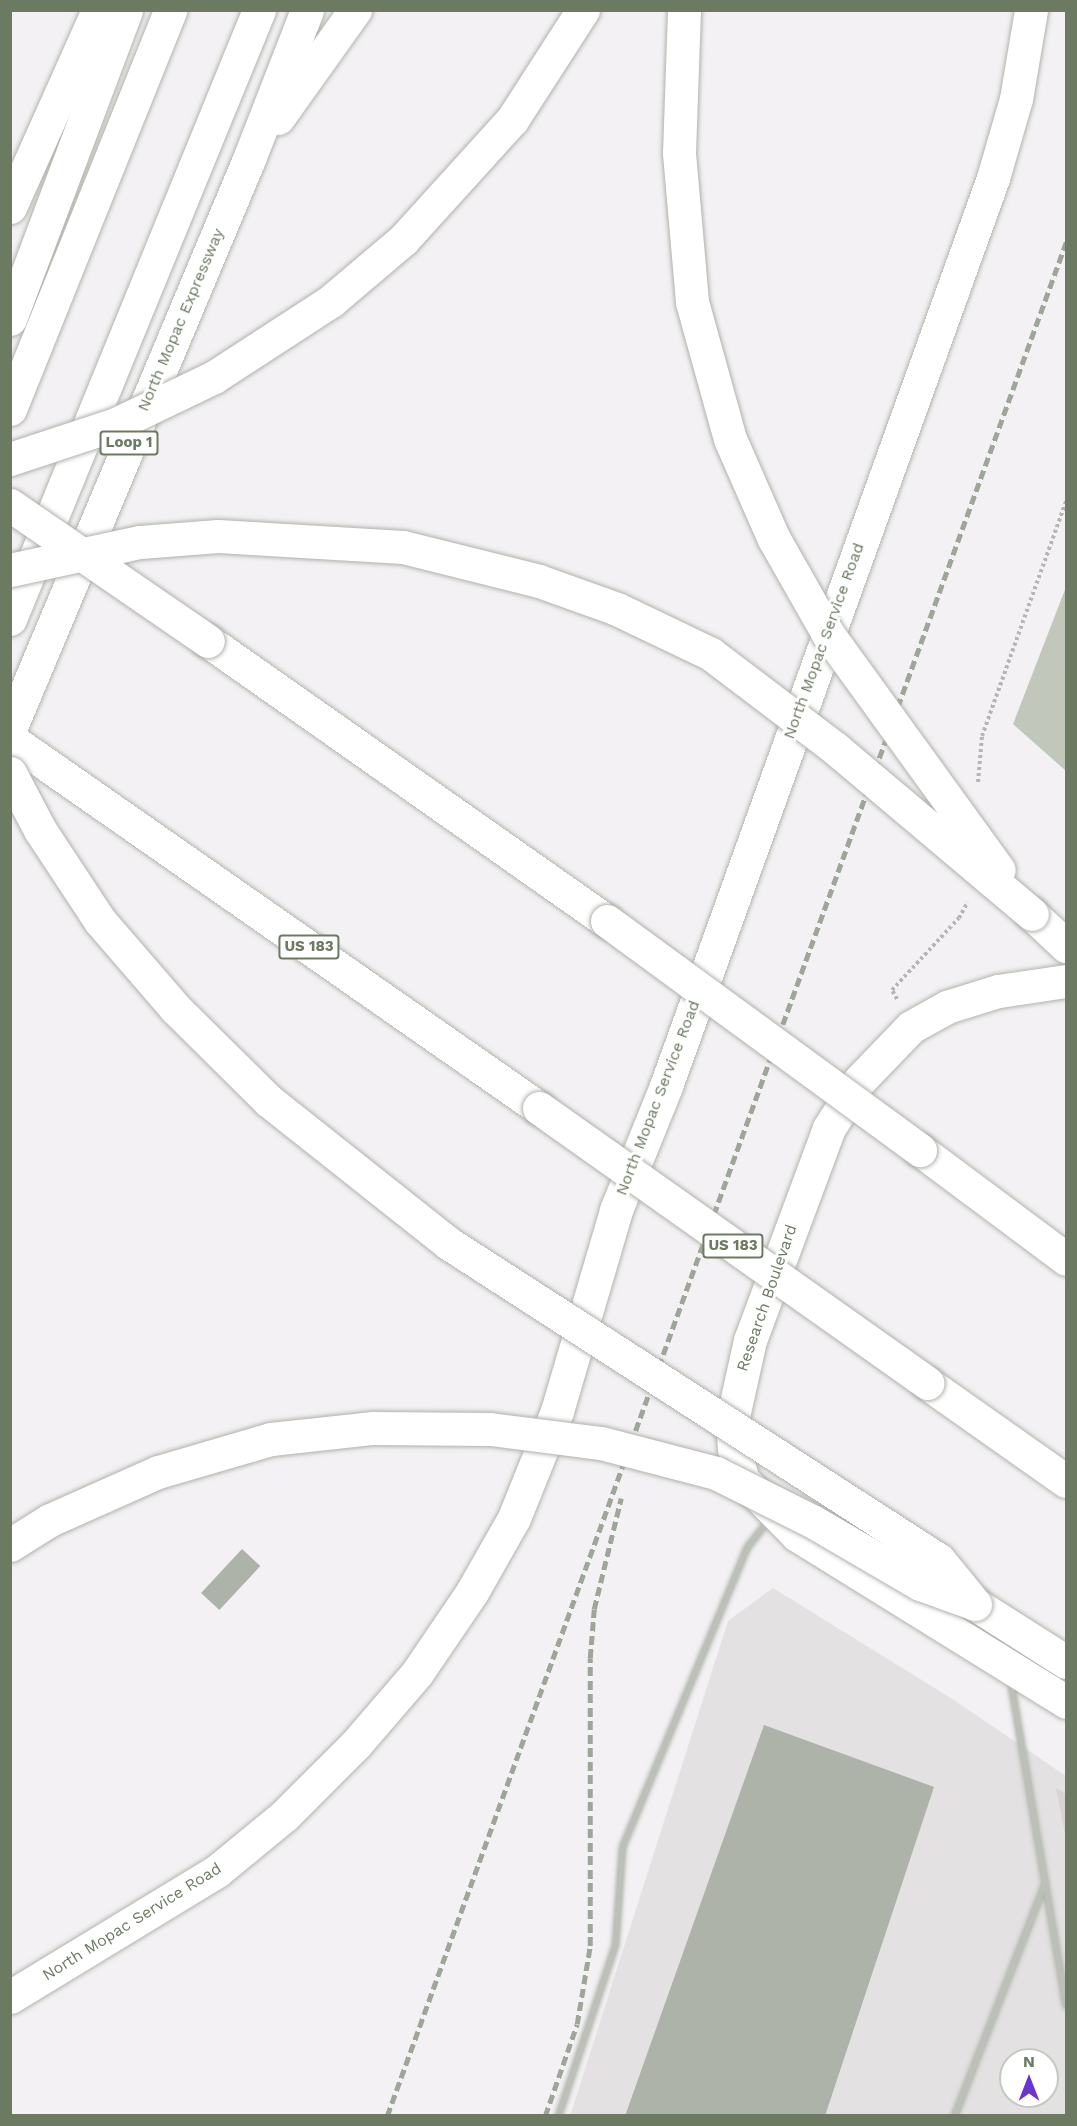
<!DOCTYPE html>
<style>
body{margin:0}
#map{position:relative;width:1077px;height:2126px;overflow:hidden;background:#f4f1f4;font-family:"Work Sans",sans-serif}
div>[style]{position:absolute}
.built>*{inset:0;background:#e3e1e1}
.green>*{inset:0;background:#dad2d5}
.water>*{inset:0;background:#c1c7ba}
.building>*{inset:0;background:#adb3a8;transform-origin:0 0}
.path>*{height:4px;margin-top:-2px;transform-origin:0;background:repeating-linear-gradient(90deg,#b4b7b1 0 3px,transparent 0 6px)}
.roads{filter:drop-shadow(0 0 2px #b0b5ab) drop-shadow(0 0 2px #b0b5ab)}
.lane>*{height:4.5px;margin:-2.25px;padding:0 2.25px;transform-origin:2.25px;border-radius:2.25px;background:#bcc0b9}
.secondary>*{height:33px;margin:-16.5px;padding:0 16.5px;transform-origin:16.5px;border-radius:16.5px;background:#fff}
.highway>*{height:33px;margin:-16.5px;padding:0 16.5px;transform-origin:16.5px;border-radius:16.5px;background:#fff}
.rail>*{height:4.5px;margin-top:-2.25px;transform-origin:0;background:repeating-linear-gradient(90deg,#9ea599 0 9px,transparent 0 13.5px)}
.bridges{filter:drop-shadow(0 0 2px #aeb2ab) drop-shadow(0 0 2px #aeb2ab)}
.highway-bridge>*{height:33px;margin:-16.5px;padding:0 16.5px;transform-origin:16.5px;border-radius:16.5px;background:#fff}
span{translate:-50% -50%;white-space:nowrap;text-align:center;line-height:1.15;-webkit-text-stroke:6px #fff;paint-order:stroke}
.shield-label span{padding:2px 4px;background:#fff;border:2px solid;border-radius:4px;-webkit-text-stroke-width:0}
.shield-label{font-size:15px;color:#6c7a62;font-weight:700}
.street-label{font-size:16px;color:#6c7a62}
.frame{position:absolute;inset:0;border:12px solid #6c7a62;pointer-events:none}
.north{position:absolute;left:999px;top:2048px;width:60px;height:60px;box-sizing:border-box;background:#fff;border:2px solid #c4cac0;border-radius:50%;rotate:0deg;font-size:16px;font-weight:700;line-height:24px;text-align:center;color:#6c7a62}
.north::after{content:'';display:block;margin:auto;width:21px;height:27px;background:#6935d0;clip-path:polygon(50% 0,100% 100%,50% 72%,0 100%)}
</style>
<div id="map">
<div class="built">
<div style="clip-path:polygon(evenodd,773px 1588px,954px 1700px,1066px 1776px,1066px 2115px,570px 2116px,728px 1621px,773px 1588px,1011px 2060px,1047px 2060px,1047px 2096px,1011px 2096px,1011px 2060px)"></div>
</div>
<div class="green">
<div style="clip-path:polygon(1056px 1788px,1066px 1794px,1066px 1839px)"></div>
</div>
<div class="water">
<div style="clip-path:polygon(1066px 587px,1066px 771px,1013px 724px)"></div>
</div>
<div class="building">
<div style="left:242px;top:1549px;width:25px;height:60px;rotate:43deg"></div>
<div style="clip-path:polygon(764px 1725px,934px 1787px,825px 2116px,625px 2116px)"></div>
</div>
<div class="path">
<div style="left:978px;top:782px;width:46px;rotate:-85deg"></div>
<div style="left:982px;top:736px;width:250px;rotate:-70.3deg"></div>
<div style="left:897px;top:999px;width:10px;rotate:-119deg"></div>
<div style="left:892px;top:990px;width:98px;rotate:-47.1deg"></div>
<div style="left:959px;top:918px;width:18px;rotate:-61deg"></div>
</div>
<div class="roads">
<div class="lane">
<div style="left:1011px;top:1683px;width:327px;rotate:80.3deg"></div>
<div style="left:558px;top:2116px;width:180px;rotate:-71.6deg"></div>
<div style="left:615px;top:1945px;width:98px;rotate:-85.9deg"></div>
<div style="left:622px;top:1847px;width:325px;rotate:-67.4deg"></div>
<div style="left:747px;top:1547px;width:33px;rotate:-52deg"></div>
<div style="left:954px;top:2116px;width:251px;rotate:-68.7deg"></div>
</div>
<div class="secondary">
<div style="left:1066px;top:981px;width:69px;rotate:171.6deg"></div>
<div style="left:998px;top:991px;width:53px;rotate:162.6deg"></div>
<div style="left:947px;top:1007px;width:41px;rotate:150.9deg"></div>
<div style="left:911px;top:1027px;width:75px;rotate:133.9deg"></div>
<div style="left:859px;top:1081px;width:56px;rotate:122.6deg"></div>
<div style="left:829px;top:1128px;width:226px;rotate:110.4deg"></div>
<div style="left:750px;top:1340px;width:83px;rotate:102.5deg"></div>
<div style="left:732px;top:1421px;width:28px;rotate:86deg"></div>
<div style="left:734px;top:1449px;width:32px;rotate:74deg"></div>
<div style="left:743px;top:1480px;width:77px;rotate:45.5deg"></div>
<div style="left:797px;top:1535px;width:317px;rotate:31.8deg"></div>
<div style="left:10px;top:1997px;width:242px;rotate:-31.3deg"></div>
<div style="left:217px;top:1871px;width:87px;rotate:-39.4deg"></div>
<div style="left:284px;top:1816px;width:102px;rotate:-45deg"></div>
<div style="left:356px;top:1744px;width:94px;rotate:-49.3deg"></div>
<div style="left:417px;top:1673px;width:98px;rotate:-55.8deg"></div>
<div style="left:472px;top:1592px;width:85px;rotate:-60.4deg"></div>
<div style="left:514px;top:1518px;width:115px;rotate:-68.1deg"></div>
<div style="left:557px;top:1411px;width:209px;rotate:-73.6deg"></div>
<div style="left:616px;top:1210px;width:134px;rotate:-68deg"></div>
<div style="left:666px;top:1086px;width:965px;rotate:-70.19deg"></div>
<div style="left:993px;top:178px;width:82px;rotate:-73.8deg"></div>
<div style="left:1016px;top:99px;width:90px;rotate:-80.4deg"></div>
</div>
<div class="highway">
<div style="left:278px;top:118px;width:133px;rotate:-54.5deg"></div>
<div style="left:10px;top:207px;width:216px;rotate:-65.9deg"></div>
<div style="left:10px;top:319px;width:330px;rotate:-69.4deg"></div>
<div style="left:10px;top:409px;width:430px;rotate:-68.1deg"></div>
<div style="left:10px;top:619px;width:658px;rotate:-67.76deg"></div>
<div style="left:208px;top:641px;width:487px;rotate:35.1deg"></div>
<div style="left:10px;top:729px;width:618px;rotate:-67.25deg"></div>
<div style="left:249px;top:159px;width:160px;rotate:-68.7deg"></div>
<div style="left:10px;top:739px;width:645px;rotate:34.9deg"></div>
<div style="left:1032px;top:914px;width:47px;rotate:43.3deg"></div>
<div style="left:920px;top:1150px;width:182px;rotate:36.7deg"></div>
<div style="left:927px;top:1383px;width:170px;rotate:35.2deg"></div>
<div style="left:975px;top:1604px;width:108px;rotate:32.5deg"></div>
</div>
</div>
<div class="rail">
<div style="left:387px;top:2116px;width:1993px;rotate:-70.08deg"></div>
<div style="left:545px;top:2116px;width:97px;rotate:-70.8deg"></div>
<div style="left:577px;top:2024px;width:79px;rotate:-80.5deg"></div>
<div style="left:590px;top:1946px;width:288px;rotate:-90deg"></div>
<div style="left:590px;top:1658px;width:49px;rotate:-85.3deg"></div>
<div style="left:594px;top:1609px;width:114px;rotate:-76.3deg"></div>
</div>
<div class="bridges">
<div class="highway-bridge">
<div style="left:684px;top:10px;width:143px;rotate:92deg"></div>
<div style="left:679px;top:153px;width:150px;rotate:85deg"></div>
<div style="left:692px;top:302px;width:142px;rotate:74.5deg"></div>
<div style="left:730px;top:439px;width:109px;rotate:66.3deg"></div>
<div style="left:774px;top:539px;width:109px;rotate:60.4deg"></div>
<div style="left:828px;top:634px;width:291px;rotate:54.1deg"></div>
<div style="left:10px;top:459px;width:112px;rotate:-18.3deg"></div>
<div style="left:116px;top:424px;width:109px;rotate:-25.6deg"></div>
<div style="left:214px;top:377px;width:140px;rotate:-33deg"></div>
<div style="left:331px;top:301px;width:94px;rotate:-40.3deg"></div>
<div style="left:403px;top:240px;width:162px;rotate:-47.8deg"></div>
<div style="left:512px;top:120px;width:131px;rotate:-57.2deg"></div>
<div style="left:10px;top:505px;width:240px;rotate:34.5deg"></div>
<div style="left:10px;top:570px;width:133px;rotate:-12.2deg"></div>
<div style="left:140px;top:542px;width:78px;rotate:-4.4deg"></div>
<div style="left:218px;top:536px;width:185px;rotate:3.4deg"></div>
<div style="left:403px;top:547px;width:140px;rotate:14deg"></div>
<div style="left:539px;top:581px;width:83px;rotate:19.7deg"></div>
<div style="left:617px;top:609px;width:104px;rotate:25.6deg"></div>
<div style="left:711px;top:654px;width:157px;rotate:37.2deg"></div>
<div style="left:836px;top:749px;width:256px;rotate:40.1deg"></div>
<div style="left:10px;top:773px;width:64px;rotate:62.2deg"></div>
<div style="left:40px;top:830px;width:109px;rotate:56.6deg"></div>
<div style="left:100px;top:921px;width:115px;rotate:49.2deg"></div>
<div style="left:175px;top:1008px;width:132px;rotate:44.7deg"></div>
<div style="left:269px;top:1101px;width:228px;rotate:38.4deg"></div>
<div style="left:448px;top:1243px;width:584px;rotate:32.85deg"></div>
<div style="left:939px;top:1560px;width:57px;rotate:50.7deg"></div>
<div style="left:607px;top:921px;width:388px;rotate:36.2deg"></div>
<div style="left:539px;top:1108px;width:476px;rotate:35.3deg"></div>
<div style="left:10px;top:1545px;width:47px;rotate:-32deg"></div>
<div style="left:50px;top:1520px;width:118px;rotate:-24deg"></div>
<div style="left:158px;top:1472px;width:118px;rotate:-16.3deg"></div>
<div style="left:271px;top:1439px;width:103px;rotate:-6.2deg"></div>
<div style="left:373px;top:1428px;width:117px;rotate:0.5deg"></div>
<div style="left:490px;top:1429px;width:112px;rotate:7.2deg"></div>
<div style="left:601px;top:1443px;width:119px;rotate:14.6deg"></div>
<div style="left:716px;top:1473px;width:107px;rotate:26.6deg"></div>
<div style="left:812px;top:1521px;width:125px;rotate:30.3deg"></div>
<div style="left:920px;top:1584px;width:56px;rotate:19.7deg"></div>
</div>
</div>
<div class="shield-label">
<span style="left:129px;top:443px">Loop 1</span>
<span style="left:309px;top:947px">US 183</span>
<span style="left:733px;top:1246px">US 183</span>
</div>
<div class="street-label">
<span style="left:181px;top:320px;rotate:-67deg">North Mopac Expressway</span>
<span style="left:824px;top:641px;rotate:-70deg">North Mopac Service Road</span>
<span style="left:658px;top:1098px;rotate:-69deg">North Mopac Service Road</span>
<span style="left:767px;top:1298px;rotate:-71deg">Research Boulevard</span>
<span style="left:132px;top:1922px;rotate:-32deg">North Mopac Service Road</span>
</div>
<div class="frame"></div>
<div class="north">N</div>
</div>
